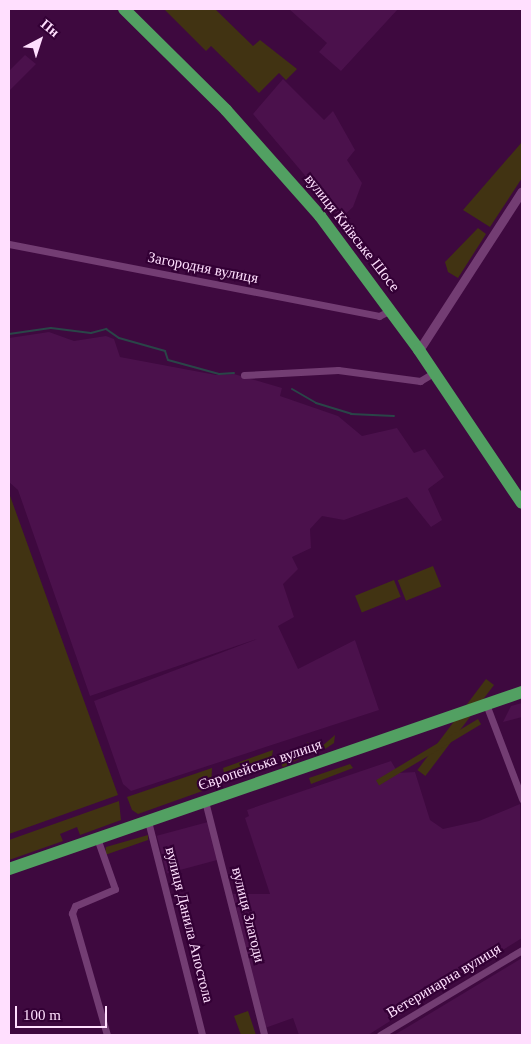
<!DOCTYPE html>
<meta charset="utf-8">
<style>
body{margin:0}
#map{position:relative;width:531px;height:1044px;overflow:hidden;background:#3e093f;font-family:Georgia,serif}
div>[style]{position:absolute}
.built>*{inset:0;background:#4b114c;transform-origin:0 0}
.green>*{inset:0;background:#413312;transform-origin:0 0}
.stream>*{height:2px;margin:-1px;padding:0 1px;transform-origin:1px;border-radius:1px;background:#2a4548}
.minor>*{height:7px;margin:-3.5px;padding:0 3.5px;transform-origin:3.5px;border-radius:3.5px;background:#733d73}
.tertiary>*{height:9px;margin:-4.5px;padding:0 4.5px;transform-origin:4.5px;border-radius:4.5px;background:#733d73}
.trunk>*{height:12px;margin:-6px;padding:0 6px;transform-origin:6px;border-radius:6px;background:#52a062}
span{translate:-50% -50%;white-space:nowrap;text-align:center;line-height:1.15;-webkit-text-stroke:4.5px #330035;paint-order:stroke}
.street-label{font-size:15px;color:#ffdffe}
.frame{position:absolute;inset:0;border:10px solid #ffdffe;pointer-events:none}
.north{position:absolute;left:15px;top:15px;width:50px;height:50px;-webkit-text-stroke:4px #330035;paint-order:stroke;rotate:40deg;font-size:14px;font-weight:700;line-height:20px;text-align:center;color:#ffdffe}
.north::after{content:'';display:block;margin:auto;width:18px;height:22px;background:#ffdffe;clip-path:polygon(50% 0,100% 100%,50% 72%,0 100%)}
.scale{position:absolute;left:15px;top:1006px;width:92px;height:22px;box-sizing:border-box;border:2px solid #ffdffe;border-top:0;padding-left:6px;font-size:15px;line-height:18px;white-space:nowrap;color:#ffdffe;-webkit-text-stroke:4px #330035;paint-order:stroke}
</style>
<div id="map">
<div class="built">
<div style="clip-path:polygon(289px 9px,398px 9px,341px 71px,319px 52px,327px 43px)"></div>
<div style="clip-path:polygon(25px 55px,36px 64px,9px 91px,9px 71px)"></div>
<div style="clip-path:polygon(283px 79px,324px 120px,333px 111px,355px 150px,347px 160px,362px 183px,353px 207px,341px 218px,253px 114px)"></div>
<div style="clip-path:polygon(49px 332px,74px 341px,106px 336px,114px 339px,120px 357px,216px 375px,234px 374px,282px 388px,280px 396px,338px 416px,362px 436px,397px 428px,414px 453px,425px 449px,444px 477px,428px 489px,442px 520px,431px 527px,407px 497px,344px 520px,322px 516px,310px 529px,311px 548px,292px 557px,298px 569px,283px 584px,294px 617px,278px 626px,298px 669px,355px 640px,379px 710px,131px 791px,123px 784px,94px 701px,257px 639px,90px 696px,18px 490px,9px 482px,9px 338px)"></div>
<div style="clip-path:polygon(522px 703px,522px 717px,503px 722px,511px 706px)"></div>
<div style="clip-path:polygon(391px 761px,398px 773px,415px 772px,430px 820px,443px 829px,479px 821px,520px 804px,522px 938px,368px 1035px,299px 1035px,293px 1018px,265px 1028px,233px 894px,270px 894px,245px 818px,249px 816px,247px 810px)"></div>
<div style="left:208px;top:822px;width:39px;height:53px;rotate:75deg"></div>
<div style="clip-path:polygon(522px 958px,522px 1035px,394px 1035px,406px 1028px)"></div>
</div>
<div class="green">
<div style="clip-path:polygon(164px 9px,215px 9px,253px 46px,260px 40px,297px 69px,286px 80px,279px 73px,259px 93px,211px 46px,206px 51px)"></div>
<div style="clip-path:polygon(522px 142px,522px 178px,490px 227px,463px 210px)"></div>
<div style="clip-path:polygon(478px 228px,486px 234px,458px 278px,448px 272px,445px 262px)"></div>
<div style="clip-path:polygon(9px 493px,118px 795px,9px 834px)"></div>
<div style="left:433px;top:566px;width:22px;height:38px;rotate:68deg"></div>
<div style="left:394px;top:580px;width:18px;height:42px;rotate:68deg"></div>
<div style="left:486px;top:679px;width:10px;height:114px;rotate:37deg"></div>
<div style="left:478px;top:719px;width:6px;height:119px;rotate:59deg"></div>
<div style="clip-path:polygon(335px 735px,334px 743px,325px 749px,316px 749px,306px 742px,321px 747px)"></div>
<div style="clip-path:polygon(273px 750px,270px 768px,261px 768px,258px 761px,224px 773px,223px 768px)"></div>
<div style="left:306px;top:751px;width:4px;height:28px;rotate:63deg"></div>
<div style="clip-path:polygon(350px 764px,353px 768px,311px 784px,309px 778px)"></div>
<div style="clip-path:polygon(212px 768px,211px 788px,138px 814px,132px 810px,127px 797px)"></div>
<div style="clip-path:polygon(119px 801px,121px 820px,80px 835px,77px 827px,60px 834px,63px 841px,9px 860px,9px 840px)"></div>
<div style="clip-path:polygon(148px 835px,148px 840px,105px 855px,106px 847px)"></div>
<div style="clip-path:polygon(248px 1011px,256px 1035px,241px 1035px,234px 1016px)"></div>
</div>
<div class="stream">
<div style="left:9px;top:334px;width:42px;rotate:-8.1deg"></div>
<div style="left:51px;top:328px;width:40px;rotate:7.1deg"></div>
<div style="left:91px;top:333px;width:16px;rotate:-15deg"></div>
<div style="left:106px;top:329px;width:16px;rotate:35deg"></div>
<div style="left:119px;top:338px;width:48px;rotate:15.8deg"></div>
<div style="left:165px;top:351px;width:9px;rotate:72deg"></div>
<div style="left:168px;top:360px;width:53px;rotate:15.4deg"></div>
<div style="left:219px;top:374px;width:15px;rotate:-4deg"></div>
<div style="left:292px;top:389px;width:28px;rotate:30deg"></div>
<div style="left:316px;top:403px;width:37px;rotate:17deg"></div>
<div style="left:351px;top:414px;width:43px;rotate:2.7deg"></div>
</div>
<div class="minor">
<div style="left:9px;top:244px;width:377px;rotate:11deg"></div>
<div style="left:379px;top:316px;width:13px;rotate:-27deg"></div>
<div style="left:244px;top:375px;width:94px;rotate:-3deg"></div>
<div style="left:338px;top:370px;width:83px;rotate:7.6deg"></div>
<div style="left:420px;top:381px;width:17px;rotate:-31deg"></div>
<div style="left:486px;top:704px;width:102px;rotate:69.2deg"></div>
<div style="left:205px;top:801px;width:241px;rotate:75.8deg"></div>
<div style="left:148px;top:821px;width:221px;rotate:75.8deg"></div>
<div style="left:97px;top:838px;width:54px;rotate:70.6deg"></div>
<div style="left:115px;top:889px;width:43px;rotate:157deg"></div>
<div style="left:75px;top:906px;width:8px;rotate:113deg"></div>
<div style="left:72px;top:913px;width:127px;rotate:74deg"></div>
<div style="left:380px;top:1035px;width:165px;rotate:-30.9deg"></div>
</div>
<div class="tertiary">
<div style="left:419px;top:350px;width:189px;rotate:-57.1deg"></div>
</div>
<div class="trunk">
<div style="left:124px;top:9px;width:144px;rotate:44.7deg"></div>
<div style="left:226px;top:110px;width:142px;rotate:48.4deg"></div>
<div style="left:320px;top:216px;width:167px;rotate:53.5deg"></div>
<div style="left:419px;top:350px;width:184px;rotate:56.1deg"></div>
<div style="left:9px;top:869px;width:543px;rotate:-19.04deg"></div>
</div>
<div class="street-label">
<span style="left:352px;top:233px;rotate:52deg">вулиця Київське Шосе</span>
<span style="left:203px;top:268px;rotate:11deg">Загородня вулиця</span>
<span style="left:260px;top:765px;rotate:-19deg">Європейська вулиця</span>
<span style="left:248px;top:915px;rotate:76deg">вулиця Злагоди</span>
<span style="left:189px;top:925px;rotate:76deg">вулиця Данила Апостола</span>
<span style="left:444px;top:981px;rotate:-31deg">Ветеринарна вулиця</span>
</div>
<div class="frame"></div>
<div class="north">Пн</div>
<div class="scale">100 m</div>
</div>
